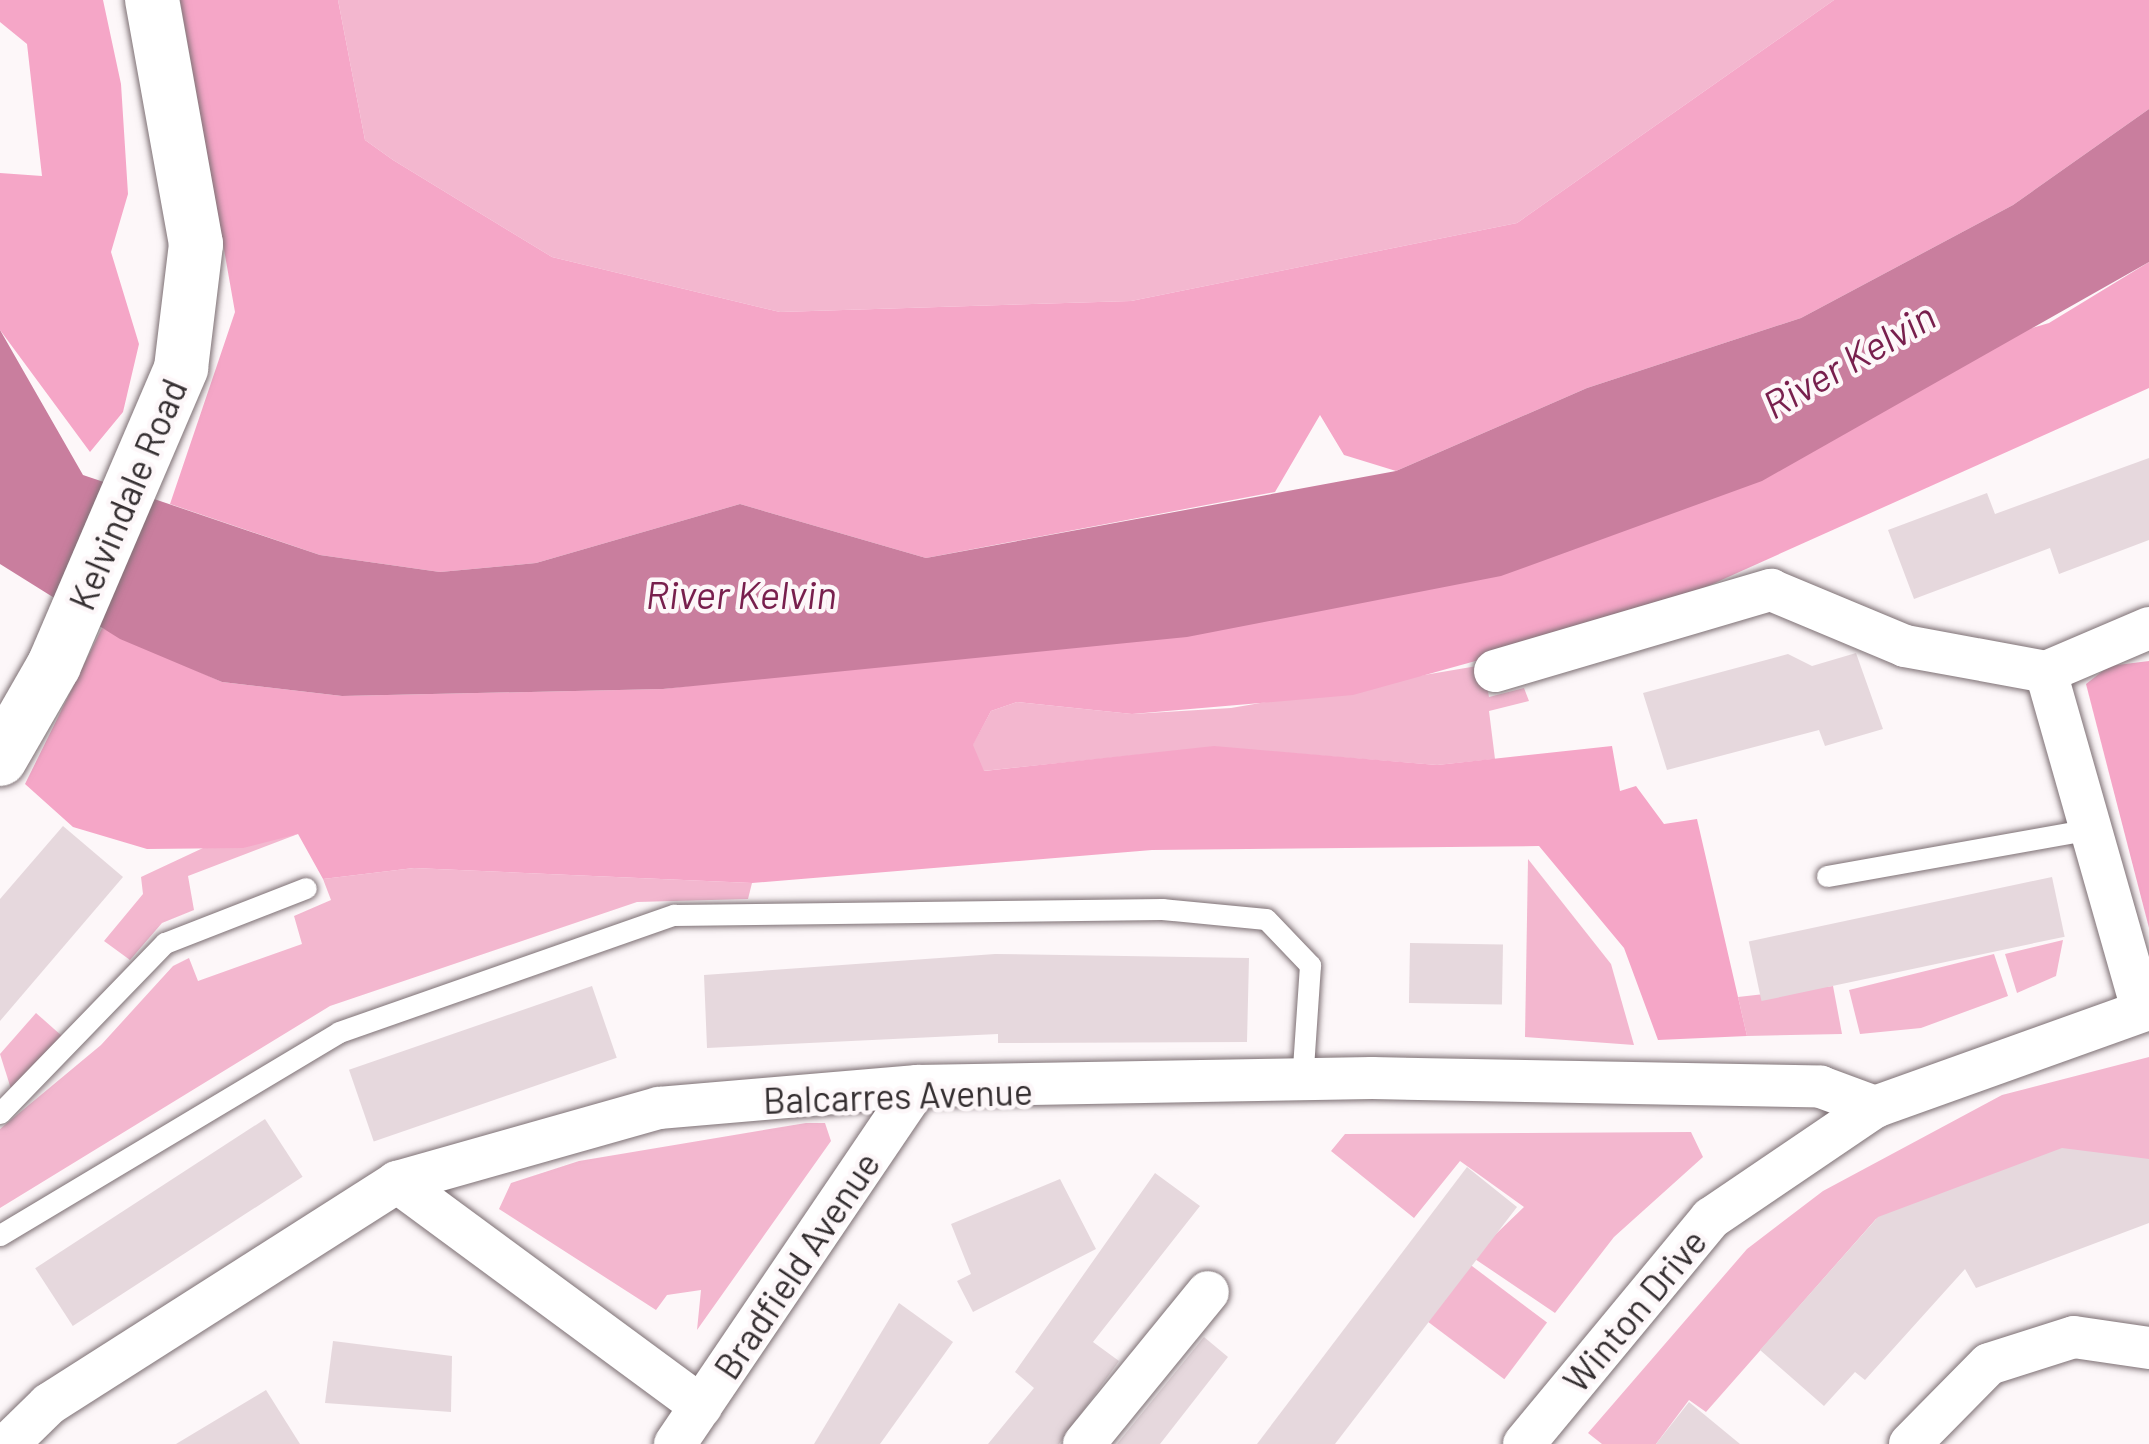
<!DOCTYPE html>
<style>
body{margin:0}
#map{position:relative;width:2149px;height:1444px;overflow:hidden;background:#fdf7f9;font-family:Barlow,sans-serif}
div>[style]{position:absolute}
.green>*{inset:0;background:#f3b7cf;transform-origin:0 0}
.forest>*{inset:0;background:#f5a6c7}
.water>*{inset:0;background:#c97e9e}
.building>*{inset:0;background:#e6d8dd;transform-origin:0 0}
.roads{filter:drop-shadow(0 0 3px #7d7074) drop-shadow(0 0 3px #7d7074)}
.service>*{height:21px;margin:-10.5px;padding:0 10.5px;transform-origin:10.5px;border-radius:10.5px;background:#fff}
.minor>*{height:42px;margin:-21px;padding:0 21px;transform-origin:21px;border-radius:21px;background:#fff}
.tertiary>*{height:54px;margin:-27px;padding:0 27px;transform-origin:27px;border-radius:27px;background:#fff}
span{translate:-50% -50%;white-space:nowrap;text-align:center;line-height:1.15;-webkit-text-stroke:9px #fdf7f9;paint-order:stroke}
.street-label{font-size:36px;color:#342e30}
.water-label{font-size:39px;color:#781f4d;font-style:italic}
</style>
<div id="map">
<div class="green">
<div style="clip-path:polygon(338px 0,1834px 0,1517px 223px,1131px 301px,780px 312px,552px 257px,393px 160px,365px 140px)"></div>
<div style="clip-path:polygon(1483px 665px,1489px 697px,1524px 688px,1529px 701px,1489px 711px,1495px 759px,1437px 765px,1214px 747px,983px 771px,972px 746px,991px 711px,1017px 702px,1132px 714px,1231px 708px)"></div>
<div style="clip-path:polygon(298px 834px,188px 876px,194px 910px,162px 923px,130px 960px,104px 941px,143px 894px,141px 877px,203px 848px)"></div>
<div style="clip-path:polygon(1528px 859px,1611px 964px,1634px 1045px,1525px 1037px)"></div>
<div style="clip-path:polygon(414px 868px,752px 883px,748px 899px,637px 902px,330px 1006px,0 1208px,0 1129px,101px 1045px,173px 966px,189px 958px,198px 981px,302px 944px,294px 916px,331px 900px,323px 879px)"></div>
<div style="clip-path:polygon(2063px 940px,2056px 976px,2017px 993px,2005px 954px)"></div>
<div style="clip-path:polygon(1994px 954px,2008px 996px,1921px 1028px,1860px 1034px,1849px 990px)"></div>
<div style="clip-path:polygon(1833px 986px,1842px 1034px,1747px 1036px,1738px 997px)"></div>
<div style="clip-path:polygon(36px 1013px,62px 1036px,11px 1089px,0 1054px)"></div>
<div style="clip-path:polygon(2149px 1057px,2149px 1165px,2061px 1152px,1876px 1219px,1706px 1412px,1689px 1400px,1656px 1444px,1602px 1444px,1588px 1433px,1747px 1249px,1823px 1191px,2002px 1095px)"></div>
<div style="clip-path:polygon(806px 1123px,825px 1123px,831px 1141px,697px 1330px,701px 1290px,667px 1295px,656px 1310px,499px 1209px,511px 1183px,579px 1161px)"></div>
<div style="clip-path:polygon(1691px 1132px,1703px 1157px,1614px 1237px,1555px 1313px,1472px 1257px,1524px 1207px,1460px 1161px,1414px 1218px,1331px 1151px,1345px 1134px)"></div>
<div style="left:1468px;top:1263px;width:99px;height:71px;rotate:37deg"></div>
</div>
<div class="forest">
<div style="clip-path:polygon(0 0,103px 0,121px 84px,128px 194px,111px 252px,139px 344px,123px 412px,90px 452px,0 330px,0 173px,42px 176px,27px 44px,0 22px)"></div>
<div style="clip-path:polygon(180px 0,338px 0,365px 140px,393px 160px,552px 257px,780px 312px,1131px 301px,1517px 223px,1834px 0,2149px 0,2149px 109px,2013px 205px,1801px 318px,1587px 388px,1396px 471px,1344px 455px,1320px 415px,1275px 492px,926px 558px,740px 504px,536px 563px,440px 572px,320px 555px,170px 504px,235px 312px)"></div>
<div style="clip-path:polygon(2149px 262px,2149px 388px,1648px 613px,1353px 695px,1132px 714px,1017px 702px,991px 711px,973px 745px,984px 771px,1214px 746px,1437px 765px,1612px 746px,1620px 791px,1636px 786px,1664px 824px,1697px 819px,1747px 1036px,1658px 1040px,1624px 948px,1539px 846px,1152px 850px,752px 883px,414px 868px,323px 879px,298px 834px,243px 848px,147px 849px,73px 827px,25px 784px,102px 628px,222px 682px,342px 696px,663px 689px,877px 663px,2049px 323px)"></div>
<div style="clip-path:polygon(2149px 661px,2149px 928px,2086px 684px,2109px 666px)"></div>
</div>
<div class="water">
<div style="clip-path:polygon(2149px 109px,2149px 262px,1762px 481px,1501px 576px,1187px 637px,663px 689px,342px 696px,222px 682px,120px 639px,0 564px,0 330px,83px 475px,320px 555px,440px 572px,536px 563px,740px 504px,926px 558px,1396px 471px,1587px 388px,1801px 318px,2013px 205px)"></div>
</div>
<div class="building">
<div style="clip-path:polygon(2149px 458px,2149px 540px,2059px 574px,2050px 548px,1914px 599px,1888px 530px,1987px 493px,1995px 514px)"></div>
<div style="clip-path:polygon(1856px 653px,1883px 729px,1825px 746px,1819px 730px,1667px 770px,1643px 693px,1788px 654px,1812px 666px)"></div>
<div style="clip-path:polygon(63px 826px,123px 877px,0 1021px,0 899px)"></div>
<div style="left:2052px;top:877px;width:61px;height:310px;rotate:78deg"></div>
<div style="left:1410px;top:943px;width:93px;height:60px;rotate:1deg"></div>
<div style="clip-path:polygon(995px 954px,1249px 958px,1247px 1042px,998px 1043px,998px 1034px,707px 1048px,704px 975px)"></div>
<div style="left:592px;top:986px;width:76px;height:257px;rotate:71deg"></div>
<div style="left:265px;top:1119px;width:69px;height:274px;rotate:57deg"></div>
<div style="clip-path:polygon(2062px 1148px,2149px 1159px,2149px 1223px,1976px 1288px,1965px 1269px,1865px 1380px,1855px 1372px,1824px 1406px,1760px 1350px,1878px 1217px)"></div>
<div style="clip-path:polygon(1467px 1167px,1517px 1207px,1335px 1444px,1257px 1444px)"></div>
<div style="clip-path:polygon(1155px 1173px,1200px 1206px,1093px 1342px,1119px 1361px,1059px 1444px,988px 1444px,1034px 1388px,1015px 1372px)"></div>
<div style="clip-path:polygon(1060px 1179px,1096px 1249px,973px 1312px,957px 1281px,971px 1274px,951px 1224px)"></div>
<div style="clip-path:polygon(899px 1303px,953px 1342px,880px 1444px,814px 1444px)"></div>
<div style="clip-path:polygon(1204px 1337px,1228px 1357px,1160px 1444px,1117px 1444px)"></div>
<div style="clip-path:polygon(333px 1341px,452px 1356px,451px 1412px,325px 1403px)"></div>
<div style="clip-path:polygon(266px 1390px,300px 1444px,176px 1444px)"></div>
<div style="clip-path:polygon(1689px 1402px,1740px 1444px,1656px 1444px)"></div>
</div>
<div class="roads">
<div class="service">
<div style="left:1827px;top:876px;width:267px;rotate:-10.1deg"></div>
<div style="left:0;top:1113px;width:237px;rotate:-45.9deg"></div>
<div style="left:165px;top:943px;width:151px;rotate:-21.3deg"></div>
<div style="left:0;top:1235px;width:395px;rotate:-30.9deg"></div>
<div style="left:339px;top:1032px;width:355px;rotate:-19.3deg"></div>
<div style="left:674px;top:915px;width:488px;rotate:-0.7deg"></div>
<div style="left:1162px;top:909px;width:104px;rotate:5.5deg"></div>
<div style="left:1266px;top:919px;width:64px;rotate:46.3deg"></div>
<div style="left:1310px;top:965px;width:116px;rotate:93.9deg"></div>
</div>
<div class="minor">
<div style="left:1495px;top:671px;width:288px;rotate:-16.4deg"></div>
<div style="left:1771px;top:590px;width:145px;rotate:22.7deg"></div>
<div style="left:1905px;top:646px;width:143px;rotate:10.4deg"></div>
<div style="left:2046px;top:672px;width:112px;rotate:-23.1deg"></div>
<div style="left:2046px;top:672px;width:350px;rotate:74.1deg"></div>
<div style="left:397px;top:1182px;width:378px;rotate:36.4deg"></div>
<div style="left:8px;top:1444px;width:57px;rotate:-44.3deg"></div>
<div style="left:49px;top:1404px;width:413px;rotate:-32.5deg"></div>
<div style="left:397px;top:1182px;width:272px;rotate:-15.8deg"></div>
<div style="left:659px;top:1108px;width:259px;rotate:-4.9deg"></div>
<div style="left:917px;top:1086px;width:455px;rotate:-1deg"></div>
<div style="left:1372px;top:1078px;width:449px;rotate:1.1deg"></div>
<div style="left:1821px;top:1087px;width:58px;rotate:20.3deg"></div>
<div style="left:675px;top:1444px;width:432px;rotate:-55.9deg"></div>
<div style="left:1084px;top:1444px;width:196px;rotate:-50.8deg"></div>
<div style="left:1524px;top:1444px;width:293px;rotate:-50.4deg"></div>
<div style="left:1711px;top:1218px;width:198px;rotate:-34.1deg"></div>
<div style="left:1875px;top:1107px;width:291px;rotate:-19.7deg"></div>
<div style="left:1910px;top:1444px;width:112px;rotate:-45.4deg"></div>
<div style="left:1989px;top:1364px;width:89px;rotate:-17.6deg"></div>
<div style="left:2074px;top:1337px;width:76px;rotate:8.3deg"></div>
</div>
<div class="tertiary">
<div style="left:0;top:759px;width:108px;rotate:-60.1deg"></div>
<div style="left:54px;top:665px;width:323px;rotate:-66.8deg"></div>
<div style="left:181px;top:368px;width:125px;rotate:-83.1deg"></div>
<div style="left:196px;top:244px;width:248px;rotate:-100.2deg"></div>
</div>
</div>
<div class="street-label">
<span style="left:127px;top:494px;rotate:-67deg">Kelvindale Road</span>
<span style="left:898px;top:1095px;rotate:-2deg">Balcarres Avenue</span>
<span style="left:796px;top:1265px;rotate:-56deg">Bradfield Avenue</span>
<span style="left:1634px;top:1310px;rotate:-50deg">Winton Drive</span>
</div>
<div class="water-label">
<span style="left:1849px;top:360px;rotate:-30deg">River Kelvin</span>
<span style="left:741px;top:594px">River Kelvin</span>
</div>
</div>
